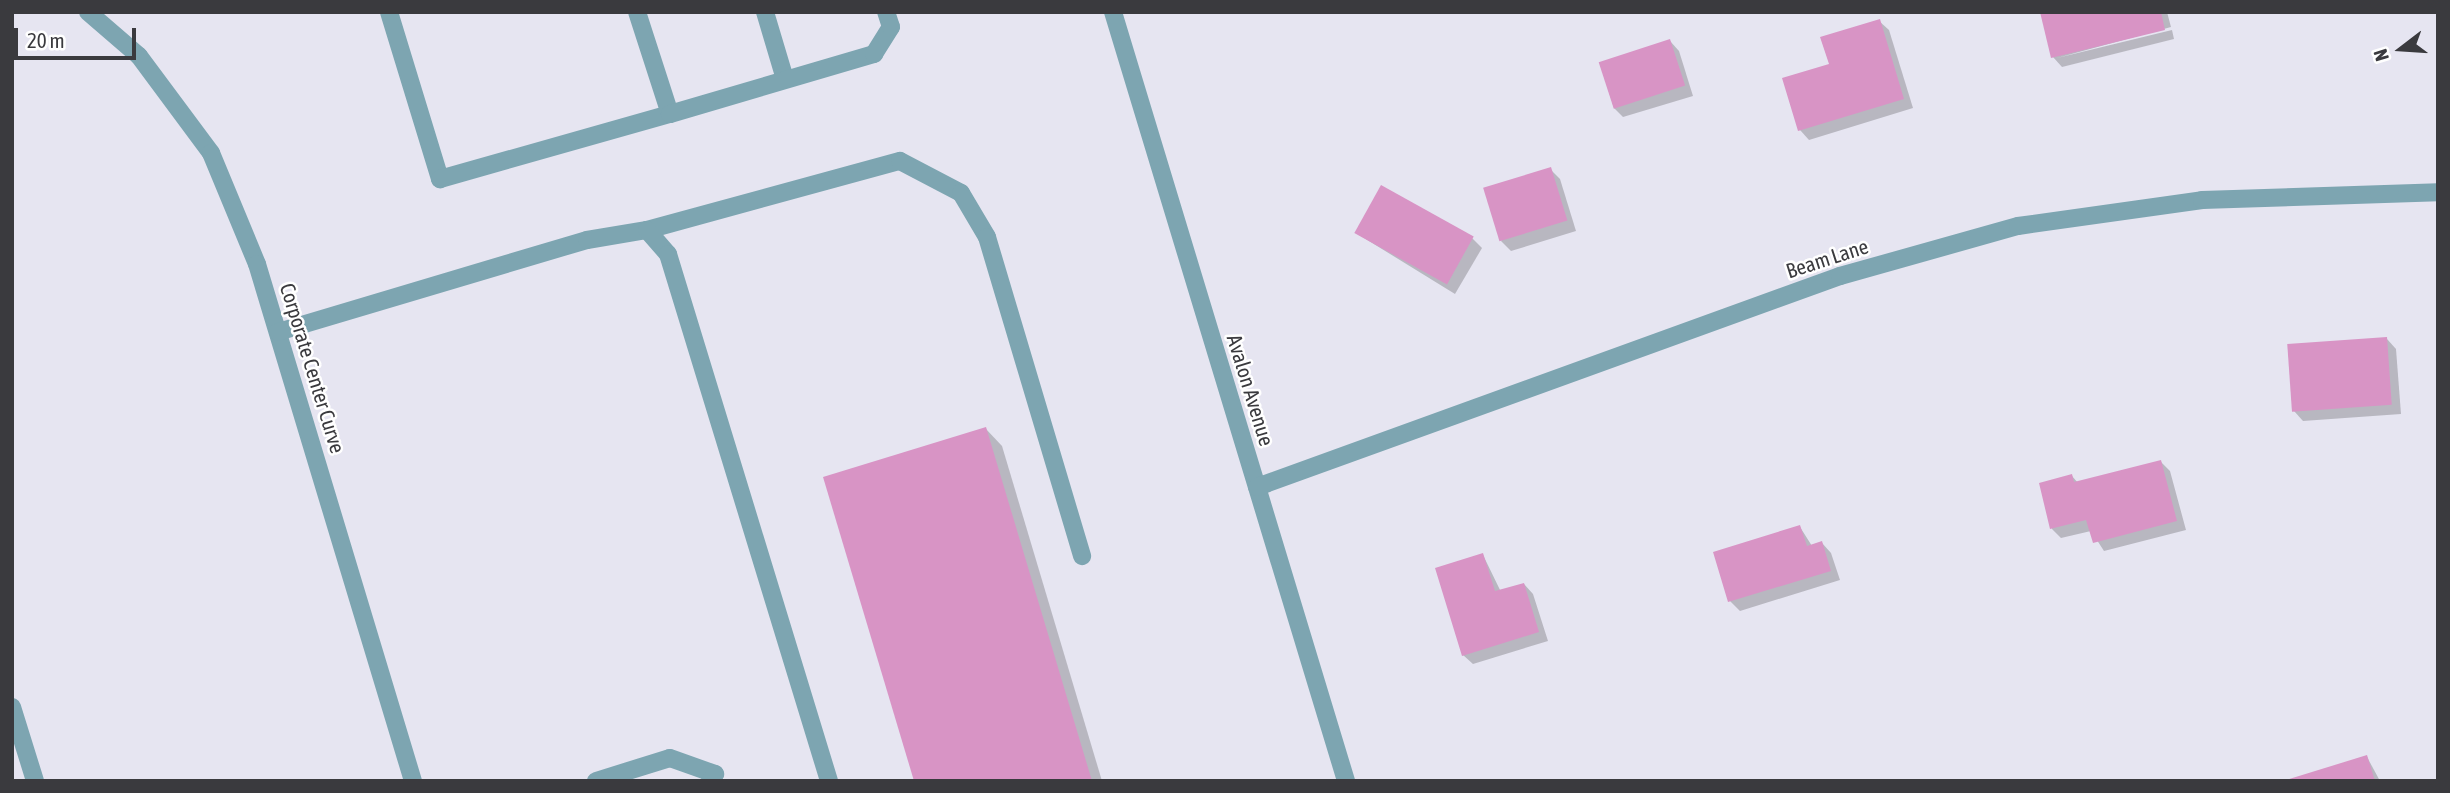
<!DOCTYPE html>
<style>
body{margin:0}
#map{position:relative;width:2450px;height:793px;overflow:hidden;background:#e6e5f1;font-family:"Asap Condensed",sans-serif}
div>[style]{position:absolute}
.shadow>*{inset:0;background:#0003}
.building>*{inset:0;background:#d894c5;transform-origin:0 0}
.minor>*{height:18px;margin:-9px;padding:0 9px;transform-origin:9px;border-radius:9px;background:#7da5b1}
span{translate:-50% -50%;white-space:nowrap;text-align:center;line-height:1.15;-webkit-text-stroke:5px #fff;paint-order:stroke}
.street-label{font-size:21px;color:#3a3a3e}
.frame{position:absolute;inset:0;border:14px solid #3a3a3e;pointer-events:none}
.north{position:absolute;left:2366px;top:14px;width:70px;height:70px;-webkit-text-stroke:5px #fff;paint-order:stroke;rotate:253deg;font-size:19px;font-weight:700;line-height:28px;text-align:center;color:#3a3a3e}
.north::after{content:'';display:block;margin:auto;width:24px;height:32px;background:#3a3a3e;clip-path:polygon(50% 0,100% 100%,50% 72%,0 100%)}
.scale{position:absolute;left:14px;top:28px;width:122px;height:32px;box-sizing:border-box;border:4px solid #3a3a3e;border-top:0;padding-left:9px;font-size:21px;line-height:24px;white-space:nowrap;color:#3a3a3e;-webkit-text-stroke:5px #fff;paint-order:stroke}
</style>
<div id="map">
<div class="shadow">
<div style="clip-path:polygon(2042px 12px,2167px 12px,2171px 27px,2057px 58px,2172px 30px,2174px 39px,2062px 67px,2053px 57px)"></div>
<div style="clip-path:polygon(1879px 21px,1889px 30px,1913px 108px,1809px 140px,1800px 130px,1831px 65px)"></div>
<div style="clip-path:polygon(1670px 41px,1679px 51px,1693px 96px,1623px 117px,1614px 108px,1600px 63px)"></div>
<div style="clip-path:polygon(1550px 169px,1560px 179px,1576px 231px,1511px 251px,1501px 241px)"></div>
<div style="clip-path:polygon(1356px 233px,1472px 238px,1482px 248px,1455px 294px)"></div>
<div style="clip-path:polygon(2387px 339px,2396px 349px,2401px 414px,2303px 421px,2294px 411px)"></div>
<div style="clip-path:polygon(986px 429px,1002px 446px,1102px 781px,916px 781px)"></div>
<div style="clip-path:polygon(2161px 462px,2170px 471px,2186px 530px,2104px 551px,2091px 531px,2061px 538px,2052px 529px,2041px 484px,2072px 476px,2078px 483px)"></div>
<div style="clip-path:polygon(1800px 527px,1812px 546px,1822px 543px,1831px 553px,1840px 580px,1740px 611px,1730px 601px)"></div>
<div style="clip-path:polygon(1483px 555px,1501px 592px,1524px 584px,1533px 594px,1548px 641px,1473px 664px,1463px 655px)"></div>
<div style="clip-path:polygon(2367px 757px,2380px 781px,2290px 781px)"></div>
</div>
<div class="building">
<div style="clip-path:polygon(2040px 12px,2161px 12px,2165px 30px,2051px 58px)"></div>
<div style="clip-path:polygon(1880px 19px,1904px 99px,1798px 131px,1782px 78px,1829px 64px,1820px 37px)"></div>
<div style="left:1670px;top:39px;width:49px;height:75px;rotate:72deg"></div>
<div style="left:1551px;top:167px;width:56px;height:71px;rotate:73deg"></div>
<div style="left:1381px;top:185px;width:106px;height:55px;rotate:29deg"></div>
<div style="left:2387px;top:337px;width:68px;height:100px;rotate:86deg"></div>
<div style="clip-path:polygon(986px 427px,1092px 781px,914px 781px,823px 477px)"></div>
<div style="clip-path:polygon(2161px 460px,2177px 521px,2093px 543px,2086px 520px,2050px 529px,2039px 483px,2072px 474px,2074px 482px)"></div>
<div style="clip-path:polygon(1800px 525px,1807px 546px,1822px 541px,1831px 571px,1728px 602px,1713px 552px)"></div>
<div style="clip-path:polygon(1483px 553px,1495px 591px,1524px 583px,1539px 632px,1462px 656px,1435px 568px)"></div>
<div style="clip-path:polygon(2367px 755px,2375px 781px,2286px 781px,2286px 780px)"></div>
</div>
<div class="minor">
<div style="left:88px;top:12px;width:67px;rotate:40.8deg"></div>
<div style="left:139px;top:56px;width:121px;rotate:53.4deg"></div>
<div style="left:211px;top:153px;width:120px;rotate:67.5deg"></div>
<div style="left:257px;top:264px;width:540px;rotate:73.21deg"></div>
<div style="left:389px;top:12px;width:175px;rotate:73deg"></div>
<div style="left:440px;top:179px;width:239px;rotate:-15.8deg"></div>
<div style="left:670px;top:114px;width:107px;rotate:-107.9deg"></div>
<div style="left:765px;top:12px;width:70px;rotate:73.4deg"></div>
<div style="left:1113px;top:12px;width:804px;rotate:73.14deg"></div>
<div style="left:670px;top:114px;width:213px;rotate:-16.4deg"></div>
<div style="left:874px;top:54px;width:32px;rotate:-58deg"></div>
<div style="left:891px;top:27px;width:16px;rotate:-108deg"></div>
<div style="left:647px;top:230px;width:262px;rotate:-15.3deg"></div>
<div style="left:900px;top:161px;width:69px;rotate:27.7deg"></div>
<div style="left:961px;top:193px;width:51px;rotate:59.4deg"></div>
<div style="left:987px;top:237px;width:333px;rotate:73.4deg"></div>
<div style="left:278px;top:332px;width:322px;rotate:-16.6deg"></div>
<div style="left:587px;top:240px;width:61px;rotate:-9.5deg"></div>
<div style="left:647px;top:230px;width:32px;rotate:49deg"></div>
<div style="left:668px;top:254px;width:551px;rotate:73.01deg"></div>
<div style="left:1257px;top:487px;width:620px;rotate:-19.9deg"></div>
<div style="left:1840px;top:276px;width:185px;rotate:-15.7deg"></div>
<div style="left:2018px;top:226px;width:186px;rotate:-8deg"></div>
<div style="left:2202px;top:200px;width:236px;rotate:-1.9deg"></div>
<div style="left:12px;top:707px;width:77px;rotate:72.7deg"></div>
<div style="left:596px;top:781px;width:77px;rotate:-17.3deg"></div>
<div style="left:670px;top:758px;width:48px;rotate:19.6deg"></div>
<div style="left:715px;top:774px;width:9px;rotate:126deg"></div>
</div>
<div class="street-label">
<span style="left:1827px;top:258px;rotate:-18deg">Beam Lane</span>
<span style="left:313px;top:368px;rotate:73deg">Corporate Center Curve</span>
<span style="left:1251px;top:390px;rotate:73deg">Avalon Avenue</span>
</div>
<div class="frame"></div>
<div class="north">N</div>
<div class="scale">20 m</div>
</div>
